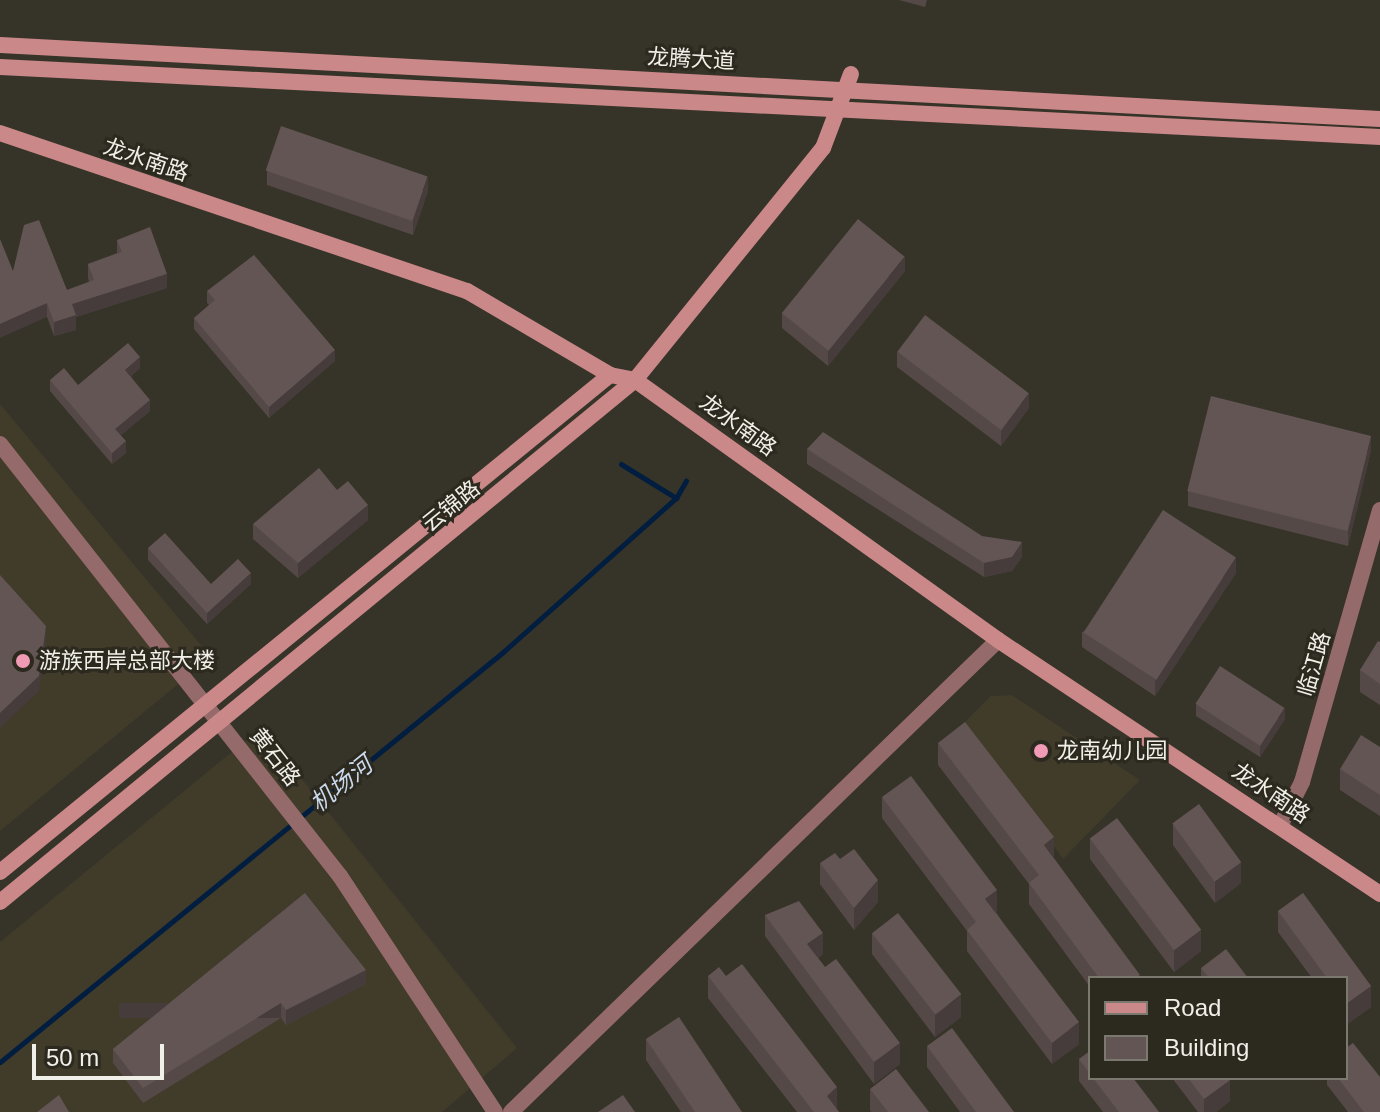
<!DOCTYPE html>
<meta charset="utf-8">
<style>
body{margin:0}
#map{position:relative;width:1380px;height:1112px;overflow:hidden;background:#363328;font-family:Helvetica,"Noto Sans SC",sans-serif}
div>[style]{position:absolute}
.built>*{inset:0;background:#413b2a}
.stream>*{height:5px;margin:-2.5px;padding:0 2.5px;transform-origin:2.5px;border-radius:2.5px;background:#011e40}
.street>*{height:16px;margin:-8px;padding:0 8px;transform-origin:8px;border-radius:8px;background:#956a6a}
.secondary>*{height:16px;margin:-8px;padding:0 8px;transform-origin:8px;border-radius:8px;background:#cb8889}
.wall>*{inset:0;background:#554948}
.shaded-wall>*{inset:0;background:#453c3b;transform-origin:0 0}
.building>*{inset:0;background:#635554;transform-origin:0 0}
.dots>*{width:22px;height:22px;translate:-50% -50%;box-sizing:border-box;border:4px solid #2c291f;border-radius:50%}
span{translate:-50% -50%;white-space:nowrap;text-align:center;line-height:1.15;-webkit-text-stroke:6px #2c291f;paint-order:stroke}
.street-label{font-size:22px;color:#f0efe8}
.poi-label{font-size:22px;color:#f0efe8}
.left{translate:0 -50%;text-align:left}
.water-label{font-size:24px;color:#cad9ec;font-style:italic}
.legend{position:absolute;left:1088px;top:976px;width:260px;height:104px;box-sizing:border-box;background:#2c291f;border:2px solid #7a786f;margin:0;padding:10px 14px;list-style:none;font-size:24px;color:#f0efe8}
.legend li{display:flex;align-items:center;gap:16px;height:40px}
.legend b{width:40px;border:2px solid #7a786f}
.scale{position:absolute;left:32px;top:1044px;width:132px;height:36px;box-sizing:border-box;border:4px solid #f0efe8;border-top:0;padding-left:10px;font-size:24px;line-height:28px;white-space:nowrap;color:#f0efe8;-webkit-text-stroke:6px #2c291f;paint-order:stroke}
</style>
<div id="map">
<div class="built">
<div style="clip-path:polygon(0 404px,211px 657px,0 831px)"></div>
<div style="clip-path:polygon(1012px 695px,1140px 780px,1063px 859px,964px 723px,991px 696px)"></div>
<div style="clip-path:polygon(261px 728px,517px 1048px,442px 1112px,0 1112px,0 942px)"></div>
</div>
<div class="stream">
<div style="left:621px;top:464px;width:65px;rotate:31.7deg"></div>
<div style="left:0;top:1062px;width:649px;rotate:-39.18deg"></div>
<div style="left:503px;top:652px;width:232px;rotate:-41.7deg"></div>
<div style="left:676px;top:498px;width:20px;rotate:-60deg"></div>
</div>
<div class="street">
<div style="left:0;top:444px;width:550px;rotate:51.8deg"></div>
<div style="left:340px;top:876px;width:282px;rotate:56.7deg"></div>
<div style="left:1280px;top:826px;width:49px;rotate:-63.4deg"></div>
<div style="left:1302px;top:782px;width:283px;rotate:-74deg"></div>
<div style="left:511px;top:1112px;width:678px;rotate:-44.1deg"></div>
</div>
<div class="secondary">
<div style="left:0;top:45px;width:1382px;rotate:3.07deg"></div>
<div style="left:0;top:67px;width:1382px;rotate:2.9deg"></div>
<div style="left:0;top:133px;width:493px;rotate:18.7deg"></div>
<div style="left:467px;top:291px;width:166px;rotate:30.4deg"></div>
<div style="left:610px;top:375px;width:25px;rotate:11deg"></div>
<div style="left:635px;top:380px;width:447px;rotate:35.6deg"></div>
<div style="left:998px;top:640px;width:459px;rotate:33.6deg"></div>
<div style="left:0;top:872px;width:787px;rotate:-39.17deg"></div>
<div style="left:0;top:902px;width:822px;rotate:-39.42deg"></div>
<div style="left:635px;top:380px;width:299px;rotate:-51deg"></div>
<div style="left:823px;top:148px;width:79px;rotate:-69.3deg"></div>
</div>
<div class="wall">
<div style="clip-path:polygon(899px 0,927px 0,925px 7px)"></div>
<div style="clip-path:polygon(267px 171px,428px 191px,413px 235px,267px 185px)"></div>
<div style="clip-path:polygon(117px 240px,167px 288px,76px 317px,76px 330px,54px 336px,47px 317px,13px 271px,67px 290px,89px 282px,88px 278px,88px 264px,117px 253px)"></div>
<div style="clip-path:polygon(905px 271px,828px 366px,782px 328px,782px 313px)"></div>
<div style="clip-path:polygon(207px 291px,335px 361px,269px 418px,194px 329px,194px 318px,209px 305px,207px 303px)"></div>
<div style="clip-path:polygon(897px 352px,1029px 408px,1001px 446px,897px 367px)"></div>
<div style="clip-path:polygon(140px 368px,131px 376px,150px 411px,121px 435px,126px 453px,112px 464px,50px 391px,50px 380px,78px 385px)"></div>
<div style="clip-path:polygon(807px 449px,1022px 557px,1012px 571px,984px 577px,807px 464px)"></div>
<div style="clip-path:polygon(1371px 451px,1348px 546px,1188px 506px,1188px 491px)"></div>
<div style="clip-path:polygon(368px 520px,298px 578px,253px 539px,253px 524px)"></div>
<div style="clip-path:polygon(148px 548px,211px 584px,251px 584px,207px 624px,148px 560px)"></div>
<div style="clip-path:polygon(1236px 573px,1155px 696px,1082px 647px,1082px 632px)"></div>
<div style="clip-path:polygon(1380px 642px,1380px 705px,1360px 692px,1360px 670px)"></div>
<div style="clip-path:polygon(1196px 704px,1285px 719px,1260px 757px,1196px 716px)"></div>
<div style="clip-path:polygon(938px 743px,1054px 858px,1140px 978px,1090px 978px,1090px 987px,1029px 904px,1029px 884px,938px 765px)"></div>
<div style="clip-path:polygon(1380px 747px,1380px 816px,1340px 790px,1340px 769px)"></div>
<div style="clip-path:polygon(882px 797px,997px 912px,996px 912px,1079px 1044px,1052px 1064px,967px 951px,967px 931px,882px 818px)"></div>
<div style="clip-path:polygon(1173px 824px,1241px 883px,1215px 903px,1173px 845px)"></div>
<div style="clip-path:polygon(1090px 838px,1201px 951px,1174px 972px,1090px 859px)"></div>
<div style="clip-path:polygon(820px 863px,878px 902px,854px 930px,820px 884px)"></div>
<div style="clip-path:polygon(305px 893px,366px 984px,286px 1025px,281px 1018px,143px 1103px,113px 1063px,113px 1049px)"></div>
<div style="clip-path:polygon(1303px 893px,1371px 986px,1371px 1007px,1346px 1025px,1346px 978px,1312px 978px,1278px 932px,1278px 911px)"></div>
<div style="clip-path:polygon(765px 915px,823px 954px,818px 958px,900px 1064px,874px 1084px,765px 936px)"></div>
<div style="clip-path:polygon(872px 933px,961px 1017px,935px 1037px,872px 954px)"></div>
<div style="clip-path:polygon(1201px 968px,1248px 978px,1201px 978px)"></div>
<div style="clip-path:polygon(708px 976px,837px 1109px,839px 1112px,797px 1112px,708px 998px)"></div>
<div style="clip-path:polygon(646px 1039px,742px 1112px,681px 1112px,646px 1060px)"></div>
<div style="clip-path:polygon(927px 1046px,1014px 1112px,960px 1112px,927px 1067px)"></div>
<div style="clip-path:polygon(1090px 1051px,1090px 1078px,1133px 1078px,1159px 1112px,1103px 1112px,1079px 1081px,1079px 1059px)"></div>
<div style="clip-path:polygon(1172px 1078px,1229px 1078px,1230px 1101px,1216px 1112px,1198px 1112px)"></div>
<div style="clip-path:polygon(1327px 1078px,1346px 1078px,1380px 1112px,1348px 1112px,1327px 1085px)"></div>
<div style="clip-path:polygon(870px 1089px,929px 1112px,871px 1112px,870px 1110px)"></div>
</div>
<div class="shaded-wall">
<div style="clip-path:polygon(428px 176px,428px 191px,413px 235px,413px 220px)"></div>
<div style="clip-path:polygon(905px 257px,905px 271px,828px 366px,828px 351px)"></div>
<div style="clip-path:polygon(167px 274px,167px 288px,76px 317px,76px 330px,54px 336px,54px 322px,72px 304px)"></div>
<div style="clip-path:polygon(47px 303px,47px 317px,0 338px,0 324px)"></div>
<div style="clip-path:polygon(335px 350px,335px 361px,269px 418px,269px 407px)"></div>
<div style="clip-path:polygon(140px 357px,140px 368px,125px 381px,125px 370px)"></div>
<div style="clip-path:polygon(1029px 393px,1029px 408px,1001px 446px,1001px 431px)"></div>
<div style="clip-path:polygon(150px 400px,150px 411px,115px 440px,115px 429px)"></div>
<div style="clip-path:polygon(1371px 437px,1371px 451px,1348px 546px,1348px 531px)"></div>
<div style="clip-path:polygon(126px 441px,126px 453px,112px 464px,112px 453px)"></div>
<div style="clip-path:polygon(368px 505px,368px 520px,298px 578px,298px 563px)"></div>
<div style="clip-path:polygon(1022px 542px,1022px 557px,1012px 571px,984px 577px,984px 563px)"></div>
<div style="clip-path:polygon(1236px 558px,1236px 573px,1155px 696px,1155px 681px)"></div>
<div style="clip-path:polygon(251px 573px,251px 584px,207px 624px,207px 613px)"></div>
<div style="clip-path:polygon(46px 626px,46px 640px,39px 691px,0 728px,0 713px)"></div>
<div style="clip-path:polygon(1285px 708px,1285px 719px,1260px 757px,1260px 746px)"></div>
<div style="clip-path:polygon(1054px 837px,1054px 858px,1044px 845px)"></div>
<div style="clip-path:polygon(1241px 862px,1241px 883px,1215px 903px,1215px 881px)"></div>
<div style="clip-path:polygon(878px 880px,878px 902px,854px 930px,854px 908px)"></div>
<div style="clip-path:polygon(997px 890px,997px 912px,985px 920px,985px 899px)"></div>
<div style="clip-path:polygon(1201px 930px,1201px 951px,1174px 972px,1174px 950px)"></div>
<div style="clip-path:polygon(823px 933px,823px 954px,807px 965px,807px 944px)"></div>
<div style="clip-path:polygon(366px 970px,366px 984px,286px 1025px,286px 1010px)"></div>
<div style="clip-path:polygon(1371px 986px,1371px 1007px,1346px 1025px,1346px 1004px)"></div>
<div style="clip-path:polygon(961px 995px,961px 1017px,935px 1037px,935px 1015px)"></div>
<div style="left:281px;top:1003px;width:15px;height:162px;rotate:90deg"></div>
<div style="clip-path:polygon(1079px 1022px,1079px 1044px,1052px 1064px,1052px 1043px)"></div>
<div style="clip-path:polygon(900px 1043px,900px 1064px,874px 1084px,874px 1062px)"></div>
<div style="clip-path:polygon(1230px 1080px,1230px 1101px,1216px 1112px,1204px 1112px,1204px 1099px)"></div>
<div style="clip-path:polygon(837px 1087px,837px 1109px,833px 1112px,827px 1096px)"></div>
</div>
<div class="building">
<div style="left:281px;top:126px;width:155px;height:47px;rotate:19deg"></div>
<div style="left:858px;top:219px;width:60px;height:121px;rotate:39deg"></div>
<div style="clip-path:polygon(39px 220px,67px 290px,94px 280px,88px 264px,122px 252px,117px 240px,150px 227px,167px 274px,72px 304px,76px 315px,54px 322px,47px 303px,0 324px,0 239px,13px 271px,24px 225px)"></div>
<div style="clip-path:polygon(254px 255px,335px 350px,269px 407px,194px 318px,215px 300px,207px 291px)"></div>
<div style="left:925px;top:315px;width:130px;height:46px;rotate:37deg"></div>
<div style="clip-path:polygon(128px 343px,140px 357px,125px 370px,150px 400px,115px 429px,126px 441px,112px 453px,50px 380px,64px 368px,78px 385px)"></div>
<div style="left:1211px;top:396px;width:165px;height:98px;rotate:14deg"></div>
<div style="clip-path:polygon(823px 432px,982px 536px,1022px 542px,1012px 557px,984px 563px,807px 449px)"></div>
<div style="clip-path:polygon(319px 468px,337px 490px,348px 481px,368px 505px,298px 563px,253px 524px)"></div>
<div style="left:1163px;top:510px;width:87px;height:146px;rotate:33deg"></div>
<div style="clip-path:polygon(165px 533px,211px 584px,238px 559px,251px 573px,207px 613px,148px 548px)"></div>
<div style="clip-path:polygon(0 575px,46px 626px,39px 676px,0 713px)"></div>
<div style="clip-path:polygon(1378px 641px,1380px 642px,1380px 684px,1360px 670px)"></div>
<div style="left:1220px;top:666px;width:77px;height:45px;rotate:33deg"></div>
<div style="clip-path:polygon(965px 722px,1054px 837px,1044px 845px,1140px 975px,1136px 978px,1099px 978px,1029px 883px,1039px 875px,938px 743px)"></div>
<div style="clip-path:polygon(1361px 735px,1380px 747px,1380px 795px,1340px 769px)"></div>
<div style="clip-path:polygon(911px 776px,997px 890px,985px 899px,1079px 1022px,1052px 1043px,967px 930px,976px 922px,882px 797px)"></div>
<div style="left:1199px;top:804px;width:72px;height:33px;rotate:54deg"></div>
<div style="left:1117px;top:818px;width:140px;height:34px;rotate:53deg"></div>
<div style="clip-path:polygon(854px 849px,878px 880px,854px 908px,820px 863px,835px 853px,840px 859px)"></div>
<div style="clip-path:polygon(305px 893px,366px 970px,286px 1010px,281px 1003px,143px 1088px,113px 1049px)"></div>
<div style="clip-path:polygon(1303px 893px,1371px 986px,1346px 1004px,1346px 978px,1327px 978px,1278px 911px)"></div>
<div style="clip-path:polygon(799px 901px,823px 933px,807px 944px,825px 967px,836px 959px,900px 1043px,874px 1062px,765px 915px)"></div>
<div style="left:898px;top:913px;width:103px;height:33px;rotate:52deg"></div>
<div style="clip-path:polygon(1226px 949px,1248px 978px,1209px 978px,1201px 968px)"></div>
<div style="clip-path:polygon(742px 964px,837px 1087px,827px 1096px,839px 1112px,814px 1112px,708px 976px,719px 967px,726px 976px)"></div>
<div style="clip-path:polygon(679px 1017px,742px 1112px,695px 1112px,646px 1039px)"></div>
<div style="clip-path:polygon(952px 1028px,1014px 1112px,976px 1112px,927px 1046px)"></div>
<div style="clip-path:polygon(1353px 1043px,1380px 1077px,1380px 1112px,1364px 1112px,1338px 1078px,1346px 1078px,1346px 1048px)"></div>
<div style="clip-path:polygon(1090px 1051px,1090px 1074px,1079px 1059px)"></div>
<div style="clip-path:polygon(896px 1069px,929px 1112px,888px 1112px,870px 1089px)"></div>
<div style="clip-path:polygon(1093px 1078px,1133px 1078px,1159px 1112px,1119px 1112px)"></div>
<div style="clip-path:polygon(1188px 1078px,1229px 1078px,1230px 1080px,1204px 1099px)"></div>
<div style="clip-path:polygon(59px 1095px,69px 1112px,37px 1112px)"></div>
<div style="clip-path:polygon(623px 1095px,635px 1112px,598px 1112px)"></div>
</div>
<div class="dots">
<div style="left:23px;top:661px;background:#f09ab5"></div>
<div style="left:1041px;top:751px;background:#f09ab5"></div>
</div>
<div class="street-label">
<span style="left:691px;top:59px;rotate:3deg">龙腾大道</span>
<span style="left:146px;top:160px;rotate:19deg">龙水南路</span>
<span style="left:738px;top:425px;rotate:36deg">龙水南路</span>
<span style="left:451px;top:506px;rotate:-39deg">云锦路</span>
<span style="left:1314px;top:664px;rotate:-74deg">临江路</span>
<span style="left:275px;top:757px;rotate:52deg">黄石路</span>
<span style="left:1271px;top:793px;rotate:34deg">龙水南路</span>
</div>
<div class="poi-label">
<span class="left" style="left:39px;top:661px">游族西岸总部大楼</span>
<span class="left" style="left:1057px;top:751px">龙南幼儿园</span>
</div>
<div class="water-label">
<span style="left:341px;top:784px;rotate:-39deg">机场河</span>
</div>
<ul class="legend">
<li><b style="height:10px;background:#cb8889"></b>Road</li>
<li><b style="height:22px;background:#635554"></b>Building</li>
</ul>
<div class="scale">50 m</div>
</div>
